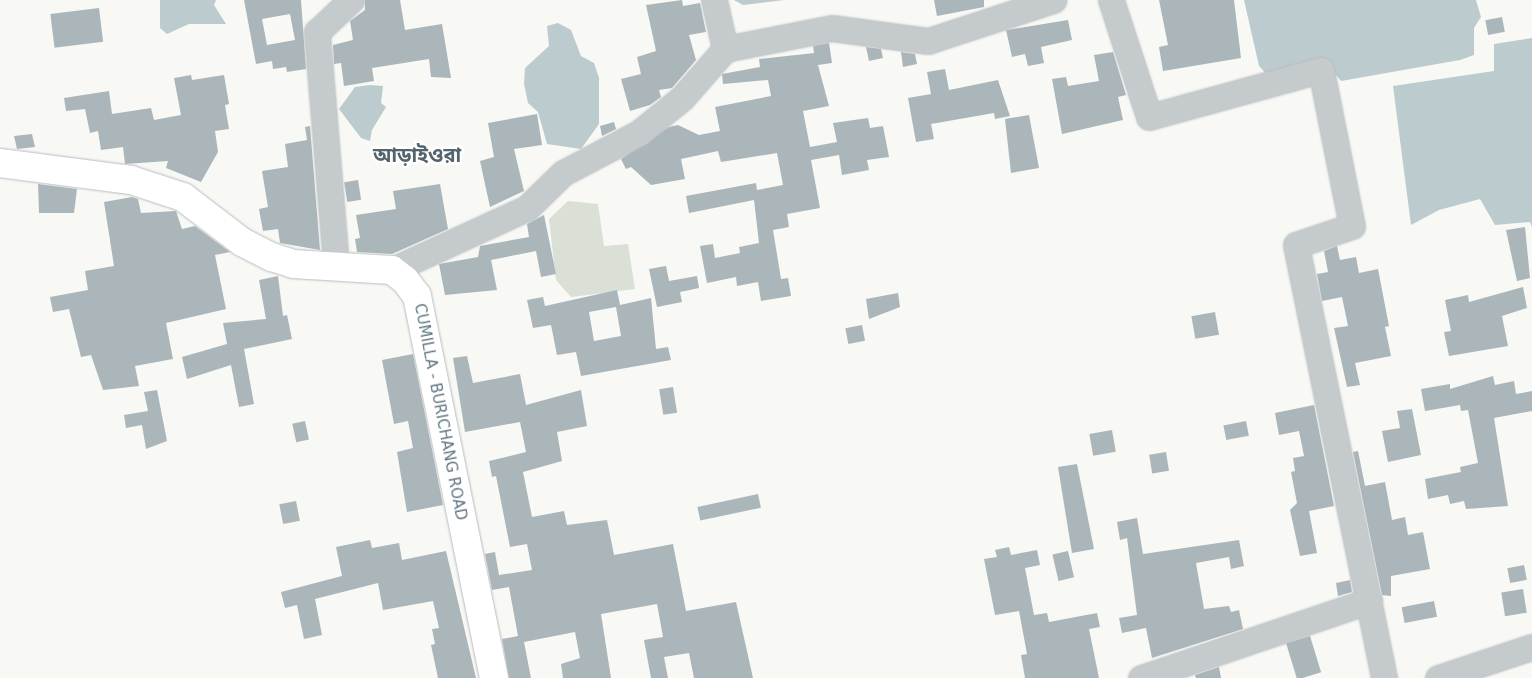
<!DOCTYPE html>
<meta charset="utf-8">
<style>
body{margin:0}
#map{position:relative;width:1532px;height:678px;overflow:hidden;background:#f8f8f5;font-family:"DejaVu Sans","Noto Sans Bengali",sans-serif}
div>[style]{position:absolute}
.green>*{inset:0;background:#dae0d5}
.water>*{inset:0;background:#bccbce}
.building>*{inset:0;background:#abb6ba;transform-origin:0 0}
.roads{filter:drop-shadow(0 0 1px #b8bdc0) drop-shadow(0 0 1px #b8bdc0)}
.minor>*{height:25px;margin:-12.5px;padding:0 12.5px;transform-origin:12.5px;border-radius:12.5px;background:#c5cacd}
.major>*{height:28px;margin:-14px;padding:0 14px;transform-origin:14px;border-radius:14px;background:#fff}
span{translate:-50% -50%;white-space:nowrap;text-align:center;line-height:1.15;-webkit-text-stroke:5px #fff;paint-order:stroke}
.street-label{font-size:15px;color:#617782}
.district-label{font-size:20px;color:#53646c;font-weight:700}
</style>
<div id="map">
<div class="green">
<div style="clip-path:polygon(568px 201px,598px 204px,604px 246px,628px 244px,635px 289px,571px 297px,556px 280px,549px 219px)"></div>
</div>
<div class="water">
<div style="clip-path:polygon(160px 0,216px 0,214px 5px,226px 24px,189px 24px,167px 34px,160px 28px)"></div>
<div style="clip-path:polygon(734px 0,784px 0,743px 5px)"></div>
<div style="clip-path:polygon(1244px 0,1476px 0,1481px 17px,1474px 28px,1474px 55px,1460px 60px,1341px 81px,1327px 64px,1272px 80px,1259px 66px)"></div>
<div style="clip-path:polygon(558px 23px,571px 30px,581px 56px,594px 63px,599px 78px,599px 124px,581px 149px,547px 144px,538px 112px,528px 103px,524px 84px,525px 68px,549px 46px,547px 26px)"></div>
<div style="clip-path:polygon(1532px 38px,1532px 227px,1530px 222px,1495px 225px,1480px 199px,1439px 210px,1411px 225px,1393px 86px,1494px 71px,1494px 44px)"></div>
<div style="clip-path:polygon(370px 85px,383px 86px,381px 103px,386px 107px,372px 130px,370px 141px,361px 138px,339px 109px,355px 87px)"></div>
</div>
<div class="building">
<div style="clip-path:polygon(evenodd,244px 0,301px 0,306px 69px,287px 72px,286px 67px,273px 69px,272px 61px,256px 64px,244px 0,290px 14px,295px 40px,267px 45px,262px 19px,290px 14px)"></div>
<div style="clip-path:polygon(365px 0,400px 0,405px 30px,442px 24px,451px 78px,431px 77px,429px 59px,372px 68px,374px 81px,344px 86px,341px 63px,334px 64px,333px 45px,353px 40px,350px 21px,365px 10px)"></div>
<div style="clip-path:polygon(682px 0,683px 6px,700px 3px,706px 32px,689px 35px,696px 60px,672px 88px,659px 90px,661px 97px,650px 105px,630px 111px,621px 79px,641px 74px,637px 57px,656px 51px,646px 5px)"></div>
<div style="clip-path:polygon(934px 0,984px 0,984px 7px,937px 16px)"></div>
<div style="clip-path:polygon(1159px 0,1234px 0,1241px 58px,1163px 71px,1159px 47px,1168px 45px)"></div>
<div style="left:99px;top:8px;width:34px;height:49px;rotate:83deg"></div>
<div style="left:1502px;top:17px;width:15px;height:17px;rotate:79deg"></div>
<div style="clip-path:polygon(1068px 20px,1072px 40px,1041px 47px,1044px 63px,1028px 66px,1025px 54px,1012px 57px,1006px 30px)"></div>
<div style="clip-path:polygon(829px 43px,832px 63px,818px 65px,829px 106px,803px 111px,810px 147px,837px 142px,833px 123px,868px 118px,870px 128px,883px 126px,889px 157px,867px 160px,869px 170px,842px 175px,839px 155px,811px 160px,820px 208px,787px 214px,789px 227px,773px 230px,781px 279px,788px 278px,791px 296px,761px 301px,758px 282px,737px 286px,736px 277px,707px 283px,700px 246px,713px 244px,715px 258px,740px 253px,739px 247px,759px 243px,754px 200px,689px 213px,686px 196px,756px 183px,757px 190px,783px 185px,777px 153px,721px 162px,718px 151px,681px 159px,685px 179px,651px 185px,631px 167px,626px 169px,621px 159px,669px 127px,678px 125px,699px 135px,720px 131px,715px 107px,771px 96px,768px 80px,723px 84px,722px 74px,760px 67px,759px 59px,814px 53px,813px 46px)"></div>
<div style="clip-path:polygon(866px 47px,881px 49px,883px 58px,869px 61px)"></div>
<div style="clip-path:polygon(901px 52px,915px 54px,917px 64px,903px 67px)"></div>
<div style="clip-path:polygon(1113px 52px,1126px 95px,1118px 97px,1123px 120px,1062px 134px,1052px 79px,1066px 77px,1068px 86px,1099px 81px,1094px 55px)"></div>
<div style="clip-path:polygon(945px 69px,949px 90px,998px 80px,1010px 116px,995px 119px,994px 113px,931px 124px,934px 139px,916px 142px,908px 98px,931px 94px,927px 72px)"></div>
<div style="clip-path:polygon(191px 75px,192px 80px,224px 75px,229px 104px,225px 105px,229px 129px,215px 131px,218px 152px,201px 182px,166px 168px,168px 161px,125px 164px,123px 147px,101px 150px,98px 131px,90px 133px,85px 109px,66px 111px,64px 98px,109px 91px,112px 114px,151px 108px,154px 120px,181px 115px,174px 78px)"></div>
<div style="clip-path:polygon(537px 114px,542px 145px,514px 149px,524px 191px,490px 207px,480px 161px,494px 157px,488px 123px)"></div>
<div style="clip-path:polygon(1029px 115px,1039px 168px,1011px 173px,1005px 119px)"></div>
<div style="clip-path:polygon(614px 122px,616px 129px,602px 136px,600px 126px)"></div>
<div style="clip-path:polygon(310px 126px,320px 250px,280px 243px,278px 229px,263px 231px,259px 209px,268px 207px,262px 171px,288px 167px,285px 144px,307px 140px,305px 127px)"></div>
<div style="clip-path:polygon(32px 134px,35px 147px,17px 149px,14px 136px)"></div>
<div style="left:358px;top:180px;width:20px;height:14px;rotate:81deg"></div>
<div style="clip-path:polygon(38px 184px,77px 189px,74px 213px,39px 213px)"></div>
<div style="clip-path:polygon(440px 184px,448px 229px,392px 254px,357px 252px,355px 239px,360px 238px,356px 215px,396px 209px,393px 191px)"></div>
<div style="clip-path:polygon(132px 197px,138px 199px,141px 213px,176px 211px,182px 229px,195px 226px,230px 252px,215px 255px,226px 309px,166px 323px,173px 359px,135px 366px,139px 386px,103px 390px,91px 355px,81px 357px,69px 309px,53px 312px,50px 297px,88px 290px,85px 271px,114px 266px,104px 202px)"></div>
<div style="clip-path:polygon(544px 215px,556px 274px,541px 277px,536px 251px,491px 260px,497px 290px,445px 295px,439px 264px,478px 257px,480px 246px,529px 237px,527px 224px)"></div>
<div style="clip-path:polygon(1525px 227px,1530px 278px,1517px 281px,1506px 230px)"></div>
<div style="clip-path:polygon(1337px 246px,1340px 260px,1356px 257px,1359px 273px,1378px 269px,1389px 326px,1385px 327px,1391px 356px,1355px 363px,1360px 385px,1347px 387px,1334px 328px,1348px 326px,1342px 297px,1322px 301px,1317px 274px,1328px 272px,1324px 251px)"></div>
<div style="clip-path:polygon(666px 266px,669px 281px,697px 276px,699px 288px,680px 292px,682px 302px,657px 307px,649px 269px)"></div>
<div style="clip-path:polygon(278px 276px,283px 316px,287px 315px,292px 339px,244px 349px,254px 404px,239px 407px,231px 365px,187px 379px,182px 357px,227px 344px,223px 323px,266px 319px,259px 280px)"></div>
<div style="clip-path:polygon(1523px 287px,1527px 308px,1502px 316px,1508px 346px,1449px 356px,1444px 332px,1451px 331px,1445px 300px,1468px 295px,1469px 302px)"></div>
<div style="clip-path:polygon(evenodd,617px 290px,620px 305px,651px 298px,656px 349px,668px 347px,671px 360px,581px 376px,576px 352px,557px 355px,551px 325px,533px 328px,527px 300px,543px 297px,545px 306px,617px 290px,616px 307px,621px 336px,594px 341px,589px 312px,616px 307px)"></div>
<div style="clip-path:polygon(898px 293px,900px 307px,869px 319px,866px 299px)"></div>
<div style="left:1215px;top:312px;width:23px;height:24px;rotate:80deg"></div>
<div style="left:862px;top:325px;width:16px;height:17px;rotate:79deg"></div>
<div style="clip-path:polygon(413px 354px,443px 505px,407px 512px,397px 452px,413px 448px,408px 421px,394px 424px,382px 360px)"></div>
<div style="clip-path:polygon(467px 356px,473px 383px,520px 374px,526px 405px,581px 390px,587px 426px,557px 432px,562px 461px,523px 472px,532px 517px,564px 511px,567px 525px,607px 520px,614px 555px,673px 544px,686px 611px,736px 602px,753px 678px,694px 678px,689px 653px,664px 657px,668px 678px,651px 678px,644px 640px,663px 637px,657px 604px,601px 614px,611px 678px,563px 678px,561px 664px,580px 658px,575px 632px,524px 642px,531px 678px,509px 678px,502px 639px,518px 636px,509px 587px,492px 590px,485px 554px,495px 552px,499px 575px,532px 570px,527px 544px,510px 547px,496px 476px,492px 477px,489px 461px,526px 452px,520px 422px,465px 432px,453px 358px)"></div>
<div style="clip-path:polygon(1493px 376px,1495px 385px,1514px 381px,1516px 394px,1532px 391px,1532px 411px,1494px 418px,1508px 506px,1466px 509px,1464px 501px,1450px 504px,1448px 495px,1428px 499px,1425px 479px,1461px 472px,1460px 467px,1478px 463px,1468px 410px,1461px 411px,1460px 405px,1425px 411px,1421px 389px,1450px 384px,1450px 389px)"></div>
<div style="left:673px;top:387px;width:26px;height:14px;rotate:81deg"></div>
<div style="clip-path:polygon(157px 390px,167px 441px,146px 449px,142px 425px,126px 428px,124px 415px,148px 411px,144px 392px)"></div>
<div style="clip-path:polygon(1314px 405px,1334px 506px,1309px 511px,1317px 553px,1300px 556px,1290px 510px,1297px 503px,1291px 472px,1295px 471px,1293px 458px,1304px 456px,1299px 431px,1279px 435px,1275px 413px)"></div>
<div style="clip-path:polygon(1412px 409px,1421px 455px,1388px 462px,1382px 431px,1400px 428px,1397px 411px)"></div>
<div style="left:305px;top:421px;width:19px;height:13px;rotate:78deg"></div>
<div style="left:1246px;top:421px;width:15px;height:23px;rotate:79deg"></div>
<div style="left:1112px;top:430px;width:22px;height:23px;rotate:80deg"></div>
<div style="clip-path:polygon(1358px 451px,1365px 486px,1385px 482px,1392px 520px,1405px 517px,1408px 535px,1423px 532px,1430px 569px,1391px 576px,1391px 596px,1382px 595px,1353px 452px)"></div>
<div style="left:1166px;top:452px;width:19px;height:17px;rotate:81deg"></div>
<div style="clip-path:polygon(1077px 464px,1094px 549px,1072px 553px,1058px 467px)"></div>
<div style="left:758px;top:494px;width:14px;height:62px;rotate:78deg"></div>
<div style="left:296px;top:501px;width:20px;height:17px;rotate:79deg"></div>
<div style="clip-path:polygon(1137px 518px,1143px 554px,1239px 540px,1244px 566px,1231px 569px,1229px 557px,1196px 563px,1204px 609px,1229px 606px,1231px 612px,1239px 610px,1243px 629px,1152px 658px,1146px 628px,1122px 633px,1119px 618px,1137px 615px,1127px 538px,1120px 540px,1117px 522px)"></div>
<div style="clip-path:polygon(370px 540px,372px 548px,399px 543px,402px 560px,446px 551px,476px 678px,438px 678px,431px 645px,435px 644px,432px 629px,439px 628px,433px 601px,383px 610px,378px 583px,315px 599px,322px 635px,304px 639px,297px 605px,285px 608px,281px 592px,342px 576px,336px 547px)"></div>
<div style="clip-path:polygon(1009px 547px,1011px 555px,1037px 550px,1040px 565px,1025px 568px,1034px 615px,1047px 613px,1049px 622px,1097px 613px,1100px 627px,1089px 629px,1099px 678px,1025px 678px,1021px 655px,1027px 654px,1019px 611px,995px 615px,984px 559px,997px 557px,995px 550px)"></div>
<div style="left:1068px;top:551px;width:27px;height:16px;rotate:77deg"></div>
<div style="left:1524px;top:565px;width:15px;height:17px;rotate:79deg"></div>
<div style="clip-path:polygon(1350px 580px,1352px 592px,1338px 596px,1336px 583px)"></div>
<div style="left:1523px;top:589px;width:24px;height:22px;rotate:81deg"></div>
<div style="left:1434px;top:601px;width:16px;height:33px;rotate:79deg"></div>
<div style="left:1310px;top:636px;width:38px;height:25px;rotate:73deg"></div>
<div style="clip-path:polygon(1219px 667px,1221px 678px,1196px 678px,1195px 675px)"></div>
</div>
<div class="roads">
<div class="minor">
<div style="left:714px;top:0;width:50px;rotate:77.3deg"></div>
<div style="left:1111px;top:0;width:123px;rotate:72deg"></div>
<div style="left:1149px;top:117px;width:178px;rotate:-15.3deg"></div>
<div style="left:1321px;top:70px;width:159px;rotate:78.8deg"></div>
<div style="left:1352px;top:226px;width:59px;rotate:161.3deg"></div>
<div style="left:1296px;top:245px;width:442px;rotate:78.5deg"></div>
<div style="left:336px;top:265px;width:234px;rotate:-94.7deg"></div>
<div style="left:317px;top:32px;width:47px;rotate:-43.3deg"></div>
<div style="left:392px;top:270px;width:149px;rotate:-24.7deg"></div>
<div style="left:527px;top:208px;width:50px;rotate:-44.2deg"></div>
<div style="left:563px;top:173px;width:86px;rotate:-27.8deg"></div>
<div style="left:639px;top:133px;width:55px;rotate:-39.1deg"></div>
<div style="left:682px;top:98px;width:65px;rotate:-48.7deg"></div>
<div style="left:725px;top:49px;width:109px;rotate:-11.1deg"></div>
<div style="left:832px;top:28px;width:97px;rotate:7.7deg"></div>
<div style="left:928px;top:41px;width:132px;rotate:-18.2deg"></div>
<div style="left:1141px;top:678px;width:241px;rotate:-18.7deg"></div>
<div style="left:1438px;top:678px;width:99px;rotate:-18.3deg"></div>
</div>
<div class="major">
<div style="left:0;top:163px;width:132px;rotate:7.4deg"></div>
<div style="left:131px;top:180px;width:55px;rotate:18.1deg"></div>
<div style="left:183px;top:197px;width:74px;rotate:37.3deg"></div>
<div style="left:242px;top:242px;width:34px;rotate:27deg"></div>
<div style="left:272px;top:257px;width:22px;rotate:18deg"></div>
<div style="left:293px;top:264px;width:99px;rotate:3.5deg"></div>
<div style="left:392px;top:270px;width:16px;rotate:38deg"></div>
<div style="left:405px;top:280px;width:20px;rotate:53deg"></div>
<div style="left:417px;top:296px;width:390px;rotate:78.6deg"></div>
</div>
</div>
<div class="street-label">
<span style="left:440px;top:412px;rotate:79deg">CUMILLA - BURICHANG ROAD</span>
</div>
<div class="district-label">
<span style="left:417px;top:155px">আড়াইওরা</span>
</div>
</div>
